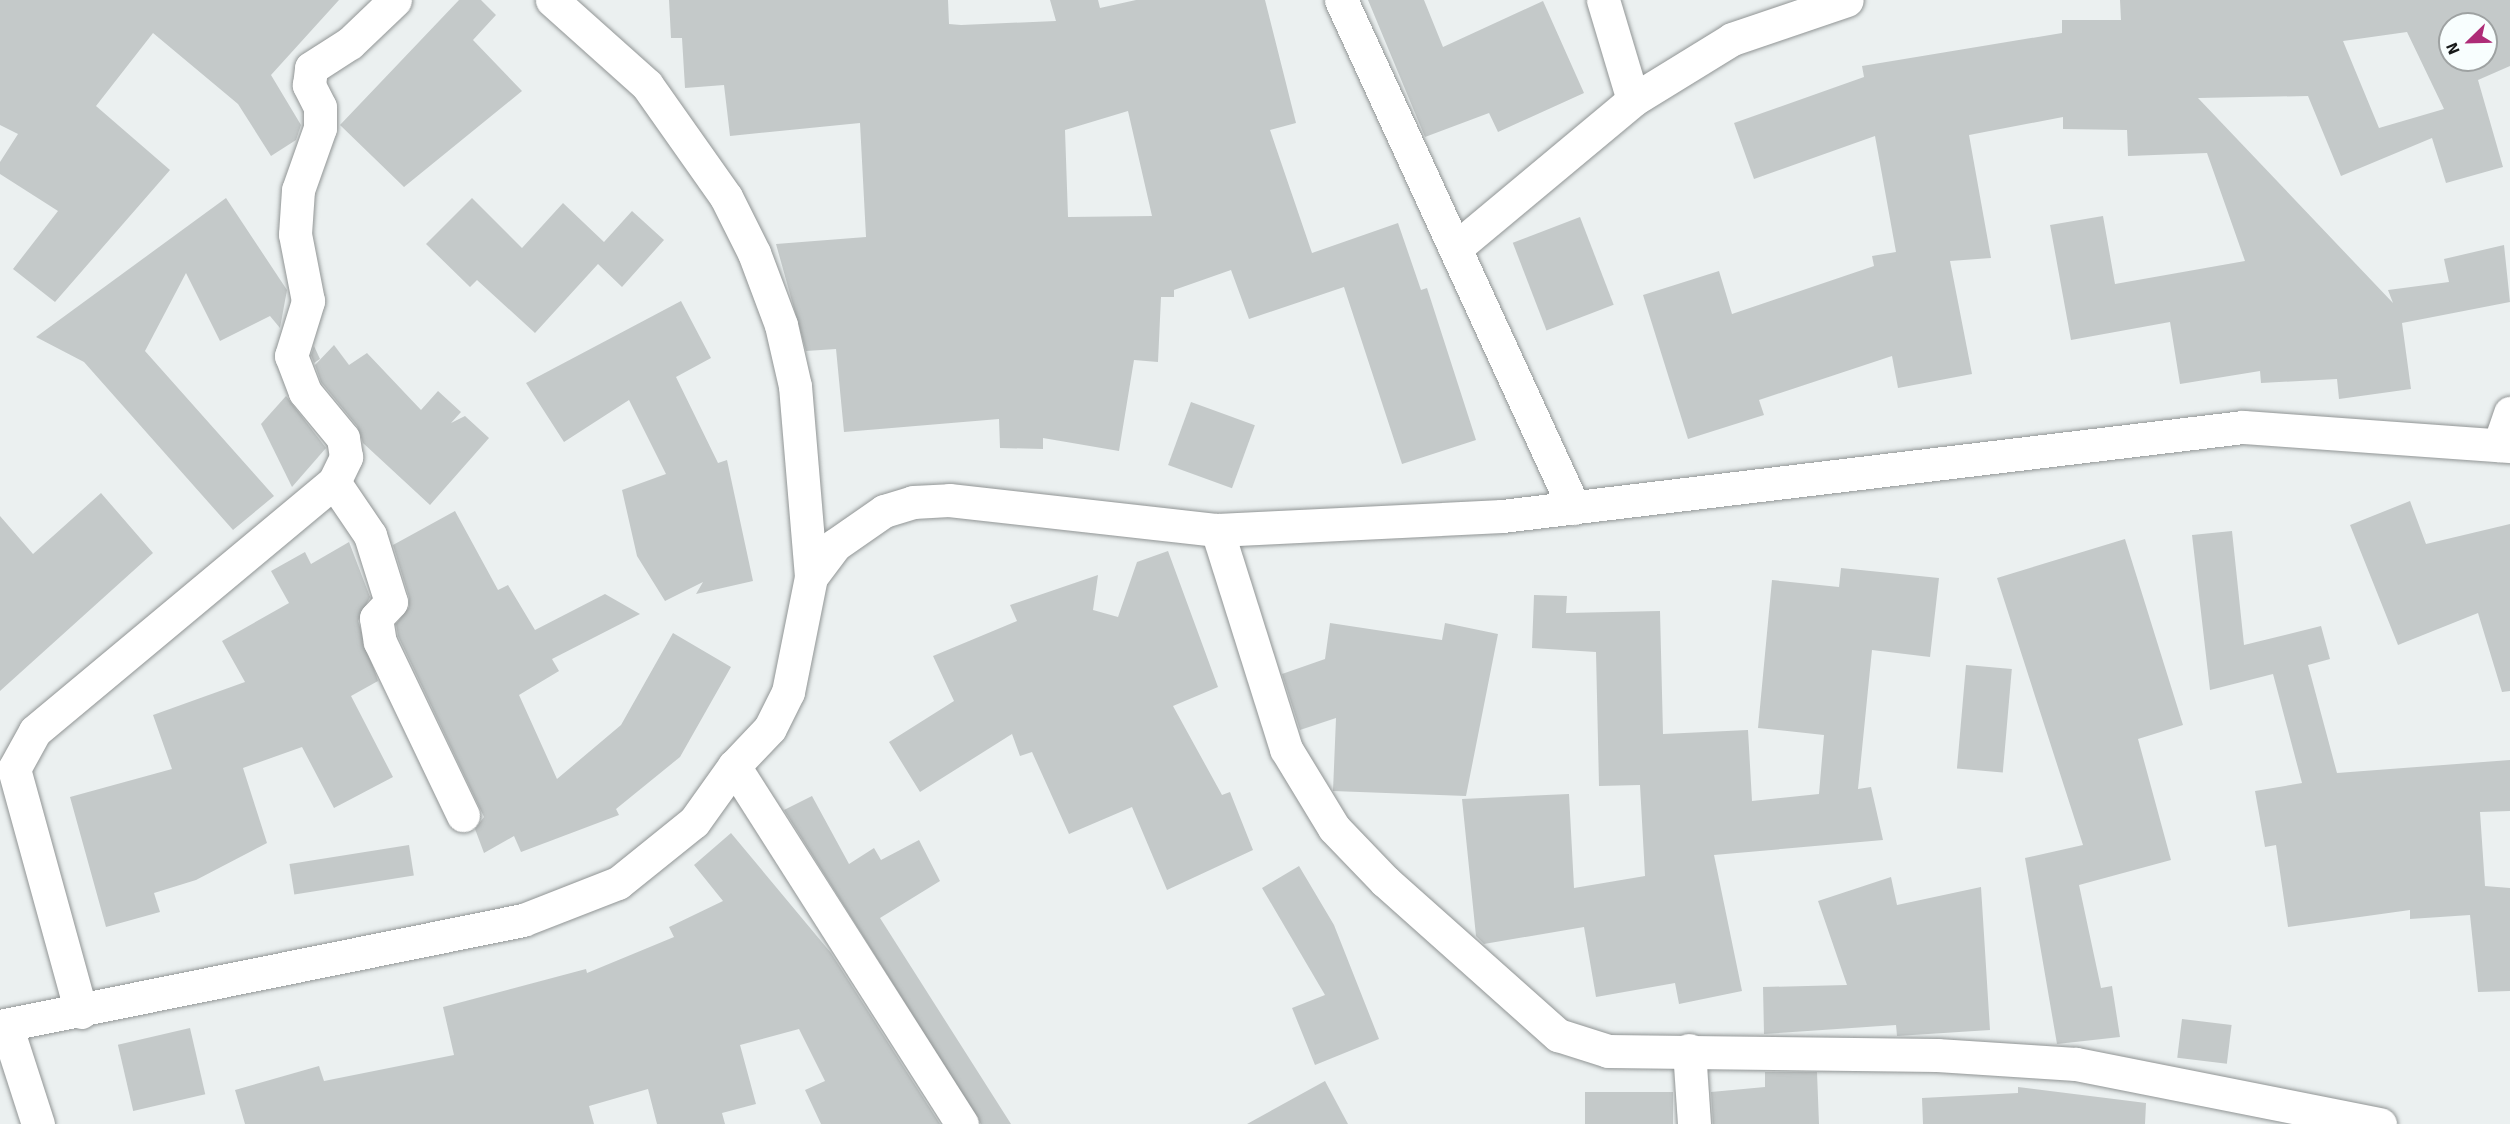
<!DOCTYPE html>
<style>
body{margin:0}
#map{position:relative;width:2510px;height:1124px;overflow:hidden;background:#ebf0f0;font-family:Signika,sans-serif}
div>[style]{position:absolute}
.building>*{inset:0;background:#c4c9c9;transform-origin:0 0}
.roads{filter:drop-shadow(0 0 2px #919595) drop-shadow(0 0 2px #919595)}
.minor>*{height:33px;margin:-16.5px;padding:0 16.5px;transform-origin:16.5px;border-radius:16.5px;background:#fff}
span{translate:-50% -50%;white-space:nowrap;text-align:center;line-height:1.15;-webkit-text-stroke:5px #f8fefe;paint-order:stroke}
.north{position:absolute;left:2438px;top:12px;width:60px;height:60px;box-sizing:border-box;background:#f8fefe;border:2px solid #9ea2a2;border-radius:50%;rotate:247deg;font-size:16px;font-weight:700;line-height:24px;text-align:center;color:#171919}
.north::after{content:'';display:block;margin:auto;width:21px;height:27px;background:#ae2c77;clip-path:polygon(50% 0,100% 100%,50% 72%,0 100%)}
</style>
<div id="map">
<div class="building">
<div style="clip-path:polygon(0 0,339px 0,271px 75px,301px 125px,296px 140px,271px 156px,238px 104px,153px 33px,96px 106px,170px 170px,55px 302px,13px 269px,58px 211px,0 174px,0 162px,18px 134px,0 125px)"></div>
<div style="clip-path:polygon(459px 0,481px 0,496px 15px,473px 40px,522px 91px,404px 187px,340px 125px)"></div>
<div style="clip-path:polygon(evenodd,669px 0,948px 0,949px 24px,961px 25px,1056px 21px,1050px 0,1098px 0,1100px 8px,1136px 0,1265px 0,1296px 123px,1270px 130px,1312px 253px,1398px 223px,1421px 290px,1427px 288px,1476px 440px,1402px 464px,1344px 287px,1249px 319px,1231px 270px,1174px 290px,1174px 297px,1161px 297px,1158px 362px,1134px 360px,1119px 451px,1043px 438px,1043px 449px,1000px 448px,999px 419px,844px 432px,836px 349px,806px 351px,776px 244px,866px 237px,860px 123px,730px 136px,724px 85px,685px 88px,682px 38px,671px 38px,669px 0,1128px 111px,1152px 216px,1068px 217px,1065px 130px,1128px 111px)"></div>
<div style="clip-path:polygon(1368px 0,1424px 0,1443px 47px,1543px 1px,1584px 93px,1498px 132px,1489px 113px,1425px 137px)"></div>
<div style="clip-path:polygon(evenodd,2120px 0,2510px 0,2510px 66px,2478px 80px,2503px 167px,2446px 183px,2432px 138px,2341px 176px,2308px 96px,2198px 98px,2393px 303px,2388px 290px,2449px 282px,2444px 259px,2504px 245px,2510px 302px,2402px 323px,2411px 389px,2339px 399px,2337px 379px,2261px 383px,2260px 371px,2180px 384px,2170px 322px,2071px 340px,2050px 225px,2103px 216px,2115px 284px,2245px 261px,2207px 153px,2128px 156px,2127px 130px,2063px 129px,2063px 117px,1969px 135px,1991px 258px,1950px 261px,1972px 374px,1898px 388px,1892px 356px,1759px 400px,1764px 415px,1688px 439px,1643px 295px,1719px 271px,1732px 314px,1874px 266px,1872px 256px,1896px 252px,1875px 136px,1754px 179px,1734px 123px,1864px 77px,1862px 66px,2062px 33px,2062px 20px,2121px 20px,2120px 0,2450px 24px,2486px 24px,2486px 60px,2450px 60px,2450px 24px,2120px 0,2407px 32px,2444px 109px,2379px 128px,2343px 41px,2407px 32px)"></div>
<div style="clip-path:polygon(226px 198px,287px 290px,280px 328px,270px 316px,220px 341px,186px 273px,145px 351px,274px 496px,233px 530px,84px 362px,36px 337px)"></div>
<div style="clip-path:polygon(472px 198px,522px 248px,563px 203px,604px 242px,632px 211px,664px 240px,622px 287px,598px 264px,535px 333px,477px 280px,470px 287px,426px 244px)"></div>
<div style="left:1580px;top:217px;width:94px;height:72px;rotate:69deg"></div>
<div style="clip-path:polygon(681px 301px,711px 358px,676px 377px,718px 463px,727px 460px,753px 581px,696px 594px,703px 582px,665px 601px,637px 556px,622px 490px,666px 474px,629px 400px,564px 442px,526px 383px)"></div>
<div style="clip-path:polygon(334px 345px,349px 365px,367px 353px,421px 410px,438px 391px,461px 412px,451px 423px,465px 416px,489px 438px,430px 505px,363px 443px,357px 426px,321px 382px,315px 365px)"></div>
<div style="clip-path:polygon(314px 346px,320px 359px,314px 363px,311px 355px)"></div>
<div style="clip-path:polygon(286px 396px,326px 448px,292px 487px,261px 424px)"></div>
<div style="left:1191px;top:402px;width:68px;height:67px;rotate:20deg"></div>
<div style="clip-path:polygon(101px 493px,153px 553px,0 691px,0 516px,33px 554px)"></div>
<div style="clip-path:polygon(2410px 501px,2426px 544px,2510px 524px,2510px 691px,2502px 692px,2478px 613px,2398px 645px,2350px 525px)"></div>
<div style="clip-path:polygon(455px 511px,498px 590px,508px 585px,535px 630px,605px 594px,640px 614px,552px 659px,559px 671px,519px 695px,557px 779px,621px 725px,673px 633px,731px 667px,680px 757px,616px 809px,619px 815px,521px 852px,514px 836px,484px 853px,475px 829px,484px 817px,398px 636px,396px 624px,409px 607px,409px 597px,393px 545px)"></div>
<div style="clip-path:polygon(2232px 531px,2244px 645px,2321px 626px,2330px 659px,2308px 665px,2337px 773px,2510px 760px,2510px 811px,2480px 812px,2485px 886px,2510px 888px,2510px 991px,2478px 992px,2470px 915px,2410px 919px,2410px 910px,2288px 927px,2276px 845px,2265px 847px,2255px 791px,2302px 783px,2273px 674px,2210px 690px,2192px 535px)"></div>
<div style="clip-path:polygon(2125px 539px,2183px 725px,2138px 739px,2171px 860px,2079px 885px,2101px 988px,2112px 986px,2120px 1037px,2057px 1044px,2025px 858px,2083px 845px,1997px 578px)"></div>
<div style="clip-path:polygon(349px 542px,370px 597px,358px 621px,378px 681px,351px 696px,393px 777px,334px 808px,302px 747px,243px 768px,267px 843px,196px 880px,154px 893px,160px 912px,106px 927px,70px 797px,172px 769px,153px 715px,245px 682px,222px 641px,289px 603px,271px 571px,305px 552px,311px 564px)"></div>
<div style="clip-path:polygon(1168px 551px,1218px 687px,1173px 706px,1222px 795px,1230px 792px,1253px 850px,1167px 890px,1132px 807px,1069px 834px,1032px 752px,1020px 756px,1012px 734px,920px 792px,889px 742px,954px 701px,933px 656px,1017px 621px,1010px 605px,1098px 575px,1093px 610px,1118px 617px,1137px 562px)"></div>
<div style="clip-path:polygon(1841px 568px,1939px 578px,1930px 657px,1872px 650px,1858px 789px,1871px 787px,1883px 840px,1714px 855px,1742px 991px,1679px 1004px,1675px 983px,1596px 997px,1584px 927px,1484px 944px,1476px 936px,1462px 799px,1569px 794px,1574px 888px,1645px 876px,1640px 785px,1599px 786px,1596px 652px,1532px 648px,1534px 595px,1567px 596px,1566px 613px,1660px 611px,1663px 734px,1748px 730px,1752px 801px,1819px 794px,1824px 735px,1758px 728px,1772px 580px,1839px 587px)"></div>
<div style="clip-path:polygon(1330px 623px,1442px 640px,1445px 623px,1498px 634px,1466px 796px,1333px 791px,1336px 718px,1300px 730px,1282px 674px,1325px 659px)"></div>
<div style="left:1966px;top:665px;width:46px;height:104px;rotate:5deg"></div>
<div style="clip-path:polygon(812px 796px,849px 864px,874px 848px,881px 860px,919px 840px,940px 881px,880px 918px,1011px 1124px,981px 1124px,784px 810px)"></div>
<div style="clip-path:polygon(731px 833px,831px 953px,940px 1124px,821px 1124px,805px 1090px,825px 1081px,799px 1029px,740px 1045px,756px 1104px,722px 1113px,725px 1124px,657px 1124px,648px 1089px,589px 1106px,594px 1124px,245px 1124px,235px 1090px,319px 1066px,324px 1081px,454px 1055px,443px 1007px,586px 969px,587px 973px,674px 937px,669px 927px,723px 901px,694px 865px)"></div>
<div style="left:409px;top:845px;width:31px;height:121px;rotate:81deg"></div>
<div style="clip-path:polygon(1299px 866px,1334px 925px,1379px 1039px,1315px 1065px,1292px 1008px,1325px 995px,1262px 888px)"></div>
<div style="clip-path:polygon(1891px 877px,1897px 905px,1981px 887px,1990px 1030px,1897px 1036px,1896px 1025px,1764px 1034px,1763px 987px,1847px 985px,1818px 901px)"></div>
<div style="left:2182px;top:1019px;width:50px;height:39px;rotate:7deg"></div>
<div style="left:190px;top:1028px;width:68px;height:74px;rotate:77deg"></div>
<div style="clip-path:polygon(1765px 1072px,1817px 1072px,1819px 1124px,1713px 1124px,1711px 1092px,1765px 1087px)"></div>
<div style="clip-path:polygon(1325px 1081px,1348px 1124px,1247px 1124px)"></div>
<div style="clip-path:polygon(2018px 1087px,2146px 1103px,2145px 1124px,1923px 1124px,1922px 1098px,2018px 1093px)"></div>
<div style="left:1585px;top:1092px;width:88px;height:32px"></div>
</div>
<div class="roads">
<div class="minor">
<div style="left:552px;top:0;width:127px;rotate:41.8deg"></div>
<div style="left:647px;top:85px;width:137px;rotate:54.8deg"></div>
<div style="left:726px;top:197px;width:63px;rotate:63.4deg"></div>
<div style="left:754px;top:253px;width:77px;rotate:69.4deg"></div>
<div style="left:781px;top:325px;width:63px;rotate:77.1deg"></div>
<div style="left:795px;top:386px;width:192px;rotate:85.2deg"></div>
<div style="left:1341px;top:0;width:559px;rotate:65.36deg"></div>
<div style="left:1603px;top:0;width:104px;rotate:73.3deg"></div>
<div style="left:1458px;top:246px;width:228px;rotate:-39.8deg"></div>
<div style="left:1633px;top:100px;width:116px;rotate:-31.6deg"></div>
<div style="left:1732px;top:39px;width:121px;rotate:-18.7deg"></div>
<div style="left:2499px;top:445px;width:34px;rotate:-71deg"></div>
<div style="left:334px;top:482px;width:64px;rotate:55.8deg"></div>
<div style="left:370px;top:535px;width:70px;rotate:72.6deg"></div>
<div style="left:391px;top:602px;width:22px;rotate:133deg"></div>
<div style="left:376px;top:618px;width:24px;rotate:81deg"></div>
<div style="left:380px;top:642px;width:192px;rotate:64.4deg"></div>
<div style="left:1217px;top:530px;width:230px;rotate:72.5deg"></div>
<div style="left:1286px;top:749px;width:92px;rotate:58.7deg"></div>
<div style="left:1334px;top:828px;width:74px;rotate:46.1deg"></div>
<div style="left:1385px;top:881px;width:232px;rotate:41.7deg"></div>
<div style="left:1558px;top:1035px;width:52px;rotate:17.7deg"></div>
<div style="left:1608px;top:1051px;width:329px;rotate:0.7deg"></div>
<div style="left:1937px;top:1055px;width:139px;rotate:3.7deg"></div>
<div style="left:2076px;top:1064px;width:310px;rotate:11.2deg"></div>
<div style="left:734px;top:766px;width:424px;rotate:57.5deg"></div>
<div style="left:81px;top:1012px;width:252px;rotate:-105.4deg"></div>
<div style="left:14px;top:769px;width:43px;rotate:-61.1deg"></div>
<div style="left:35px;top:731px;width:389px;rotate:-39.8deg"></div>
<div style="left:334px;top:482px;width:28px;rotate:-64deg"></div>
<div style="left:346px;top:457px;width:19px;rotate:-99deg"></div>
<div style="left:343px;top:438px;width:60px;rotate:-129.6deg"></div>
<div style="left:305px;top:392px;width:39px;rotate:-111deg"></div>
<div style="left:291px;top:356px;width:58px;rotate:-72.8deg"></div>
<div style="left:308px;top:301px;width:68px;rotate:-101deg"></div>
<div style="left:295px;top:234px;width:44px;rotate:-86.1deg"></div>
<div style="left:298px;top:190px;width:66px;rotate:-70.5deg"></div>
<div style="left:320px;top:128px;width:21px;rotate:-90deg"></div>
<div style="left:320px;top:107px;width:25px;rotate:-117deg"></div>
<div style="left:309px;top:85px;width:17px;rotate:-83deg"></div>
<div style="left:311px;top:68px;width:46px;rotate:-32.7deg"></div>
<div style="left:350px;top:43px;width:62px;rotate:-43.7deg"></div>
<div style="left:6px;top:1025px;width:104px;rotate:72.1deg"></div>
<div style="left:0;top:1026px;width:534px;rotate:-11.46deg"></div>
<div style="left:523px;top:920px;width:102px;rotate:-21.3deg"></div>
<div style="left:618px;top:883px;width:97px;rotate:-38.8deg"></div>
<div style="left:694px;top:822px;width:69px;rotate:-54.5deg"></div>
<div style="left:734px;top:766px;width:52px;rotate:-46.5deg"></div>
<div style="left:770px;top:728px;width:40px;rotate:-63.4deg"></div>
<div style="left:788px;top:692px;width:117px;rotate:-78.7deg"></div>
<div style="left:811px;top:577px;width:40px;rotate:-53deg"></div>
<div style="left:835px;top:545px;width:60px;rotate:-34.8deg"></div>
<div style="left:884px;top:511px;width:30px;rotate:-17deg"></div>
<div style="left:913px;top:502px;width:36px;rotate:-3deg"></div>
<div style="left:949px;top:500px;width:270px;rotate:6.4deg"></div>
<div style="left:1217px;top:530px;width:285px;rotate:-2.8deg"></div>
<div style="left:1502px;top:516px;width:746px;rotate:-6.85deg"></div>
<div style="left:2243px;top:427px;width:268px;rotate:4.1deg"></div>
<div style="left:1689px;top:1050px;width:74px;rotate:86.1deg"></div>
</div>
</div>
<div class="north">N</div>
</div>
